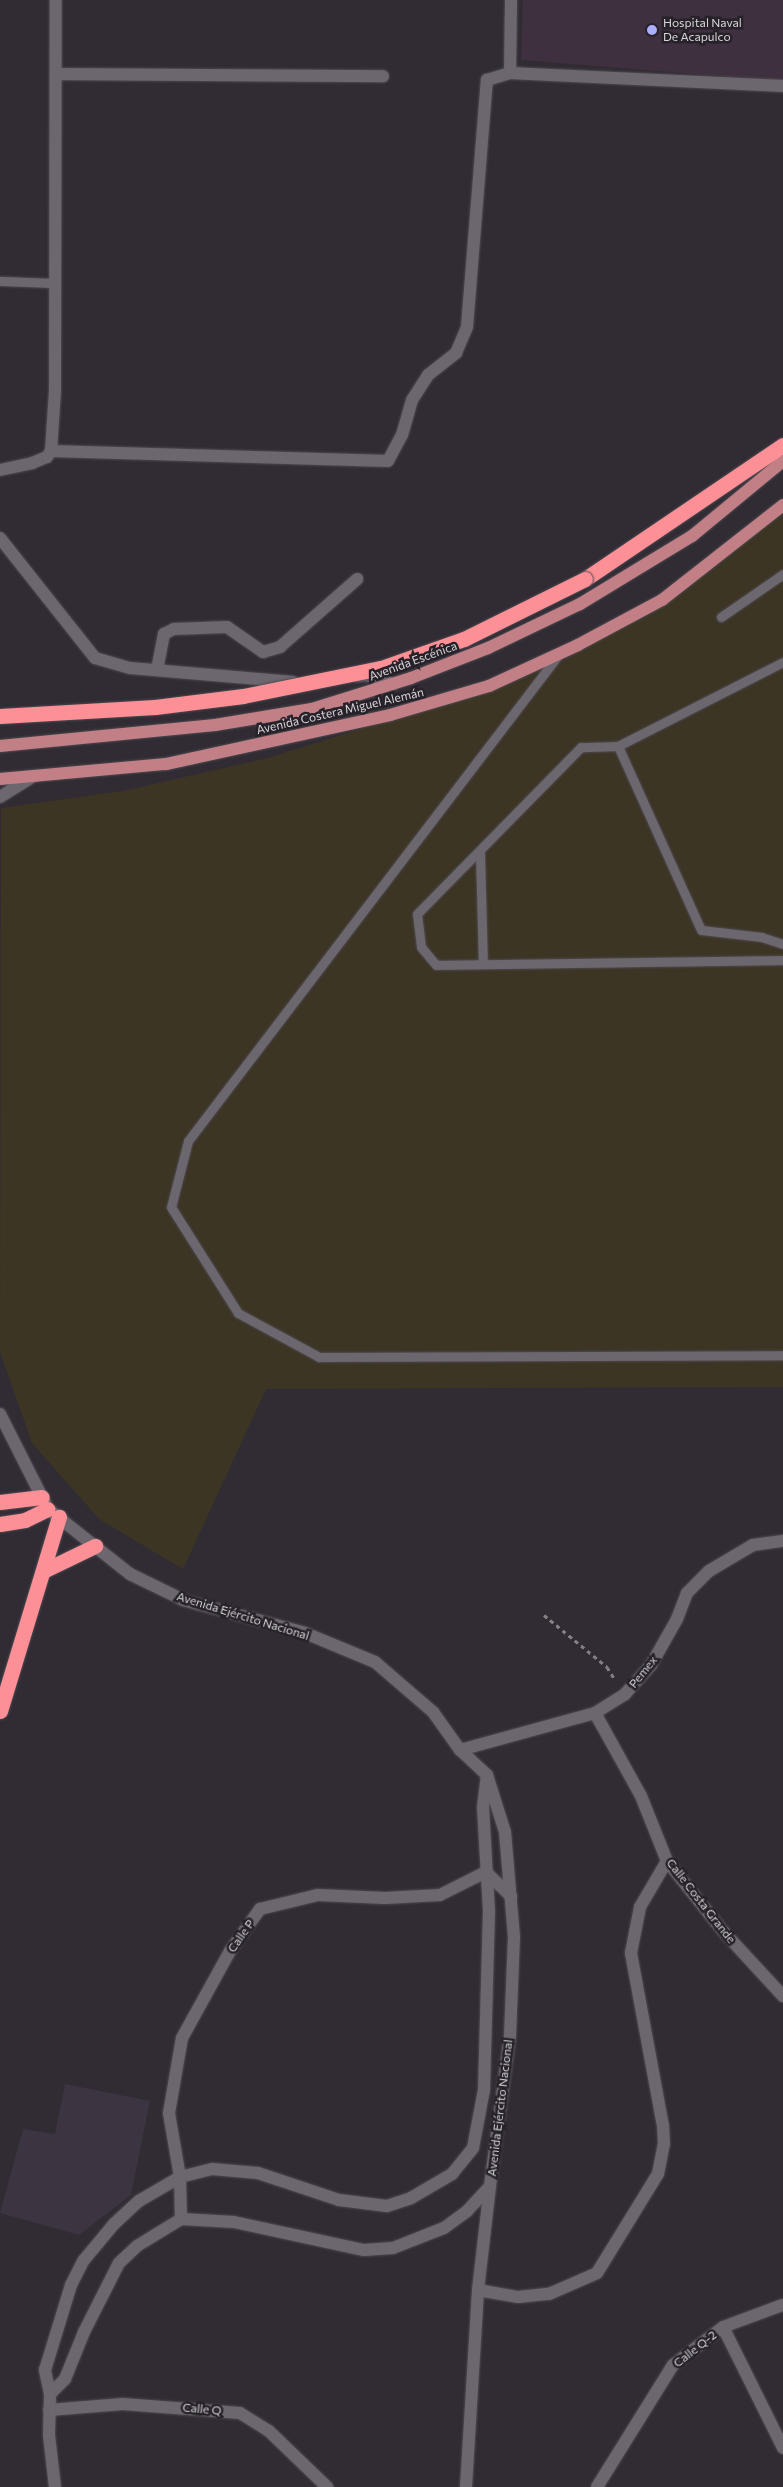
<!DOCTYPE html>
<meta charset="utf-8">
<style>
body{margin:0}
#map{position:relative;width:783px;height:2487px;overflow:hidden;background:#312c34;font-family:Commissioner,sans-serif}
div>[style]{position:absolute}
.built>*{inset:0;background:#3c3441}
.industrial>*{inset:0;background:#3c3524}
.medical>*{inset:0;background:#3e303e}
.path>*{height:3px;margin-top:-1.5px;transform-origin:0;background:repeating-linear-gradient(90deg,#837f85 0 4px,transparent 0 8px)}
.roads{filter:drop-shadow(0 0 1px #4e4a51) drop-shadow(0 0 1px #4e4a51)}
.lane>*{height:9px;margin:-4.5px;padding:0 4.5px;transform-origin:4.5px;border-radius:4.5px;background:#6c666f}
.street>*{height:12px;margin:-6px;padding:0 6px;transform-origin:6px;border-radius:6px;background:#6c666f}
.secondary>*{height:12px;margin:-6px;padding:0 6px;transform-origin:6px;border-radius:6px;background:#6c666f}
.primary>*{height:12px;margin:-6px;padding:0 6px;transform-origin:6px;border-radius:6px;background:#c37f86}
.highway>*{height:15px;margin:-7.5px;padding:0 7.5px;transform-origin:7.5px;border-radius:7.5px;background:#fd9096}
.bridges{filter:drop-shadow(0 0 1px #4e4a51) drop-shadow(0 0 1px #4e4a51)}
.highway-bridge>*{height:15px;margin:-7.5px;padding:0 7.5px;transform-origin:7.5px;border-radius:7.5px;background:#fd9096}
.dots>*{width:14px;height:14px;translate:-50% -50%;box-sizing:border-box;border:2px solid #27222a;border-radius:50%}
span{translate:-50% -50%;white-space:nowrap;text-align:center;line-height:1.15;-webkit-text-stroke:5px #27222a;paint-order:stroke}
.poi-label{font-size:12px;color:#d8d5da}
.left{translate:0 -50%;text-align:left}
.street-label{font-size:12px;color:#d8d5da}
</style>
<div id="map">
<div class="built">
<div style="clip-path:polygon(65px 2084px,150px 2101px,131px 2195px,79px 2235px,0 2213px,23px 2129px,55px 2134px)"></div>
</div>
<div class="industrial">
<div style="clip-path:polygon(783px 513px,783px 1387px,266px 1389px,183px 1569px,99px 1519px,32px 1443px,0 1352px,1px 808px,123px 791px,268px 758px,478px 692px,673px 588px)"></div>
</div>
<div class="medical">
<div style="clip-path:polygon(523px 0,783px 0,783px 81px,521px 60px)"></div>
</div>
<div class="path">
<div style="left:544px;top:1615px;width:82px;rotate:39.5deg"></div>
<div style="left:607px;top:1667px;width:15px;rotate:58deg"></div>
</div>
<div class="roads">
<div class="lane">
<div style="left:0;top:281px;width:55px;rotate:2.1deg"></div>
<div style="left:721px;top:617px;width:75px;rotate:-34.7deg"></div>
<div style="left:559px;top:654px;width:612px;rotate:127.3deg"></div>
<div style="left:188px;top:1141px;width:68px;rotate:104.4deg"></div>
<div style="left:171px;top:1207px;width:125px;rotate:57.7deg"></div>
<div style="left:238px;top:1313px;width:92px;rotate:28.5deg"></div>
<div style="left:319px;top:1357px;width:464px;rotate:-0.2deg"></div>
<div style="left:618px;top:746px;width:185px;rotate:-27deg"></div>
<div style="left:480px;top:853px;width:111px;rotate:88.5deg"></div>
<div style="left:783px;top:944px;width:22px;rotate:-162deg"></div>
<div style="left:762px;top:937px;width:61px;rotate:-173.5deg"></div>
<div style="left:701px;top:930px;width:202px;rotate:-114.3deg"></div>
<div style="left:618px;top:746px;width:37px;rotate:178deg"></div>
<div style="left:581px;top:747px;width:234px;rotate:134.5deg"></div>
<div style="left:417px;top:914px;width:33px;rotate:83deg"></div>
<div style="left:421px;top:947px;width:23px;rotate:50deg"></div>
<div style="left:436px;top:965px;width:347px;rotate:-0.8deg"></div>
</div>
<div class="street">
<div style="left:510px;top:73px;width:73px;rotate:-89.2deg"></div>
<div style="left:56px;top:74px;width:327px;rotate:0.4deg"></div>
<div style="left:51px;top:451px;width:337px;rotate:1.7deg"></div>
<div style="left:388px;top:461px;width:30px;rotate:-62deg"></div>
<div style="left:402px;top:435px;width:36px;rotate:-74deg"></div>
<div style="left:412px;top:400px;width:30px;rotate:-57deg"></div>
<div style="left:428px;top:375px;width:36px;rotate:-38deg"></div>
<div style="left:456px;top:353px;width:28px;rotate:-67deg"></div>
<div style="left:467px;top:327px;width:248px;rotate:-85.4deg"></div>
<div style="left:487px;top:80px;width:24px;rotate:-17deg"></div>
<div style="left:510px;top:73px;width:273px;rotate:2.7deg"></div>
<div style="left:0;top:470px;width:33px;rotate:-12deg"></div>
<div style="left:32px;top:463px;width:16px;rotate:-22deg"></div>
<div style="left:47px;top:457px;width:7px;rotate:-56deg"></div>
<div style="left:51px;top:451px;width:60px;rotate:-86.2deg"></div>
<div style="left:55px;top:391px;width:391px;rotate:-89.9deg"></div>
<div style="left:0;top:538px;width:153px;rotate:51.6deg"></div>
<div style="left:95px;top:658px;width:36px;rotate:16deg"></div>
<div style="left:130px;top:668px;width:164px;rotate:4.9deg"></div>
<div style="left:157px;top:670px;width:37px;rotate:-79deg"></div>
<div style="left:164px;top:634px;width:11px;rotate:-27deg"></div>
<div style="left:174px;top:629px;width:53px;rotate:-2.2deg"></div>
<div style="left:227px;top:627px;width:44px;rotate:34.8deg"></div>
<div style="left:263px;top:652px;width:18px;rotate:-16deg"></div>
<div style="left:280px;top:647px;width:103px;rotate:-41.4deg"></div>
<div style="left:357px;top:676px;width:10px;rotate:-6deg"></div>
<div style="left:367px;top:675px;width:28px;rotate:19deg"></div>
<div style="left:595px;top:1713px;width:36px;rotate:-32deg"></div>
<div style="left:625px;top:1694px;width:39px;rotate:-48deg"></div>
<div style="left:651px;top:1665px;width:53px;rotate:-60.5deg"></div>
<div style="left:677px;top:1619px;width:28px;rotate:-69deg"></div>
<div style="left:687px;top:1593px;width:31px;rotate:-45deg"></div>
<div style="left:709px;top:1571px;width:51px;rotate:-30.6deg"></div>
<div style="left:753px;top:1545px;width:30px;rotate:-8deg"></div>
<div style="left:181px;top:2219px;width:42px;rotate:-91.4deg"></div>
<div style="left:180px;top:2177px;width:65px;rotate:-99.8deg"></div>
<div style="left:169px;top:2113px;width:76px;rotate:-80.2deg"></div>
<div style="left:182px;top:2038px;width:99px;rotate:-61.1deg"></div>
<div style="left:230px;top:1951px;width:52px;rotate:-54.5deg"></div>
<div style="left:260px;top:1909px;width:60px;rotate:-13.6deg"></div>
<div style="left:318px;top:1895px;width:67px;rotate:2.6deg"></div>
<div style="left:385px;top:1898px;width:55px;rotate:-3.1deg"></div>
<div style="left:440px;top:1895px;width:51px;rotate:-26.6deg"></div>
<div style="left:486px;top:1872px;width:35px;rotate:44deg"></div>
<div style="left:478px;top:2290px;width:41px;rotate:9.9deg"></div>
<div style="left:518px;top:2297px;width:31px;rotate:-6deg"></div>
<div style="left:549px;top:2294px;width:52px;rotate:-23.6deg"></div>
<div style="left:597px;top:2273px;width:116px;rotate:-58.4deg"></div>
<div style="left:658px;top:2174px;width:31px;rotate:-79deg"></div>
<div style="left:664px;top:2144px;width:18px;rotate:-93deg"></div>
<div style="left:663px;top:2126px;width:176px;rotate:-100.5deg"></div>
<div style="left:631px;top:1953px;width:47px;rotate:-78.9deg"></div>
<div style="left:640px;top:1907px;width:53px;rotate:-59.6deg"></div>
<div style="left:723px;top:2327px;width:135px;rotate:63.6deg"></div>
<div style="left:50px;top:2394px;width:21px;rotate:-45deg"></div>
<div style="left:65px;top:2379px;width:51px;rotate:-68deg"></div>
<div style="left:84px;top:2332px;width:77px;rotate:-63.1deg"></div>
<div style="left:119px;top:2263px;width:25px;rotate:-43deg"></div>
<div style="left:137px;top:2246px;width:52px;rotate:-31.5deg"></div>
<div style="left:181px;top:2219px;width:53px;rotate:3.2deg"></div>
<div style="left:234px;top:2222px;width:133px;rotate:12.2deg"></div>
<div style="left:364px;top:2250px;width:29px;rotate:-4deg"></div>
<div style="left:393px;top:2248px;width:55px;rotate:-21.4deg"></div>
<div style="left:444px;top:2228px;width:29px;rotate:-36deg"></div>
<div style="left:467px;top:2211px;width:34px;rotate:-47deg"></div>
<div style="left:490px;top:2186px;width:151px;rotate:-82.4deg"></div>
<div style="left:510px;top:2036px;width:99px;rotate:-87.7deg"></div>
<div style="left:514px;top:1937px;width:105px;rotate:-94.9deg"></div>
<div style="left:505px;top:1832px;width:60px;rotate:-107.5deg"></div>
<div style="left:487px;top:1775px;width:37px;rotate:-137deg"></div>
<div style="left:49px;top:2410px;width:74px;rotate:-4.6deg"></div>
<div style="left:123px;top:2404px;width:117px;rotate:4.4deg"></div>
<div style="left:240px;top:2413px;width:34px;rotate:32deg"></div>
<div style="left:269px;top:2431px;width:81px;rotate:44deg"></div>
<div style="left:55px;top:2487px;width:52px;rotate:-96.6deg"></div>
<div style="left:49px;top:2435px;width:41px;rotate:-88.6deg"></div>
<div style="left:50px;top:2394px;width:25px;rotate:-102deg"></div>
<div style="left:45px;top:2370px;width:89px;rotate:-73deg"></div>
<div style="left:71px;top:2285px;width:28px;rotate:-63deg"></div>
<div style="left:84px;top:2260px;width:47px;rotate:-50.2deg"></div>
<div style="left:114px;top:2224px;width:34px;rotate:-43deg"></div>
<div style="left:139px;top:2201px;width:48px;rotate:-30.3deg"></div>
<div style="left:180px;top:2177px;width:33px;rotate:-14deg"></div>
<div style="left:212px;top:2169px;width:46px;rotate:5deg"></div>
<div style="left:258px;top:2173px;width:85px;rotate:18.4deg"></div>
<div style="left:339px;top:2200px;width:48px;rotate:7.1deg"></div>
<div style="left:387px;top:2206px;width:25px;rotate:-18deg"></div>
<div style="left:411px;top:2198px;width:48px;rotate:-30.3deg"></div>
<div style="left:452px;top:2174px;width:33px;rotate:-51deg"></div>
<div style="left:473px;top:2148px;width:59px;rotate:-79.3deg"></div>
<div style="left:484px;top:2090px;width:179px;rotate:-88.4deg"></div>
<div style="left:489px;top:1911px;width:104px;rotate:-93.3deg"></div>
<div style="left:483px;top:1807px;width:32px;rotate:-83deg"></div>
<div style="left:466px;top:2487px;width:197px;rotate:-86.5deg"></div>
<div style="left:478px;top:2290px;width:105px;rotate:-83.4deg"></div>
<div style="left:597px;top:2487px;width:144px;rotate:-58.1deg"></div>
<div style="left:673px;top:2365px;width:63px;rotate:-37.2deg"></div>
<div style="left:723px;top:2327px;width:63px;rotate:-20.4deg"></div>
</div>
<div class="secondary">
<div style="left:0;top:797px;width:38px;rotate:-32deg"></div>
<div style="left:0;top:1414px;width:106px;rotate:63.2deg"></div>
<div style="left:48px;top:1509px;width:105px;rotate:38.4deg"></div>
<div style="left:130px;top:1574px;width:59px;rotate:26.1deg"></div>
<div style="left:183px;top:1600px;width:126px;rotate:15.1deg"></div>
<div style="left:305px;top:1633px;width:76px;rotate:22.5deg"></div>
<div style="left:375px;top:1662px;width:77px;rotate:40.8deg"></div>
<div style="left:433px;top:1712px;width:47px;rotate:54.6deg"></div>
<div style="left:460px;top:1750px;width:140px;rotate:-15.3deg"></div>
<div style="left:595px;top:1713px;width:95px;rotate:61deg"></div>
<div style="left:641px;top:1796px;width:70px;rotate:68.2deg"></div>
<div style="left:667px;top:1861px;width:88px;rotate:51.4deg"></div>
<div style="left:722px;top:1930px;width:90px;rotate:47.3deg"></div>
</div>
<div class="primary">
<div style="left:0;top:746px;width:216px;rotate:-5.6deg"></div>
<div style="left:215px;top:725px;width:98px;rotate:-9.4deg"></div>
<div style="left:312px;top:709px;width:104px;rotate:-17.4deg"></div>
<div style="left:411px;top:678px;width:83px;rotate:-21.3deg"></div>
<div style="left:488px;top:648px;width:102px;rotate:-25.6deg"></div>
<div style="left:580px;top:604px;width:131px;rotate:-31.3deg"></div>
<div style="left:692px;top:536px;width:118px;rotate:-39.5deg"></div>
<div style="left:0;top:779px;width:167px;rotate:-5.2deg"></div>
<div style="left:166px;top:764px;width:229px;rotate:-12.3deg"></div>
<div style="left:390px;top:715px;width:103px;rotate:-16.3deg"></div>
<div style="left:489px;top:686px;width:98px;rotate:-24.7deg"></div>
<div style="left:578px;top:645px;width:95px;rotate:-28.2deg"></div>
<div style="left:662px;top:600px;width:154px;rotate:-38.1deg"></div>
</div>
<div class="highway">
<div style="left:585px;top:579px;width:239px;rotate:-34.1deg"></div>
<div style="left:0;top:1502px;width:42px;rotate:-6.8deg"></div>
<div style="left:0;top:1524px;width:25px;rotate:-9deg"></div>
<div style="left:25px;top:1520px;width:25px;rotate:-26deg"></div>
<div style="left:43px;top:1571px;width:58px;rotate:-25.7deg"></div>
<div style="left:0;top:1711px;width:203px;rotate:-73.1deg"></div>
</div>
</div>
<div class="bridges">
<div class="highway-bridge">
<div style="left:0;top:716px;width:155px;rotate:-3.3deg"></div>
<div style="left:155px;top:707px;width:89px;rotate:-7.1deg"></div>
<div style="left:243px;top:696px;width:141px;rotate:-11.5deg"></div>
<div style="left:381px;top:668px;width:88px;rotate:-19.3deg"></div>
<div style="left:464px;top:639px;width:135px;rotate:-26.4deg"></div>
</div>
</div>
<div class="dots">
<div style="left:652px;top:30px;background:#acaffb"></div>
</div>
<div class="poi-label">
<span class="left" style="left:663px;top:30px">Hospital Naval<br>De Acapulco</span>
</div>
<div class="street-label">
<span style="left:413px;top:661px;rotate:-20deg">Avenida Escénica</span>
<span style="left:340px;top:711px;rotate:-13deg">Avenida Costera Miguel Alemán</span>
<span style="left:243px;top:1616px;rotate:17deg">Avenida Ejército Nacional</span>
<span style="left:643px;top:1672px;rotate:-51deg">Pemex</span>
<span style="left:701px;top:1901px;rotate:52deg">Calle Costa Grande</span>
<span style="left:241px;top:1936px;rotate:-55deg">Calle P</span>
<span style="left:500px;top:2108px;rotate:-83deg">Avenida Ejército Nacional</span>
<span style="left:695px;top:2349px;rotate:-38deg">Calle Q-2</span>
<span style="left:202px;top:2409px;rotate:5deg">Calle Q</span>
</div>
</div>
